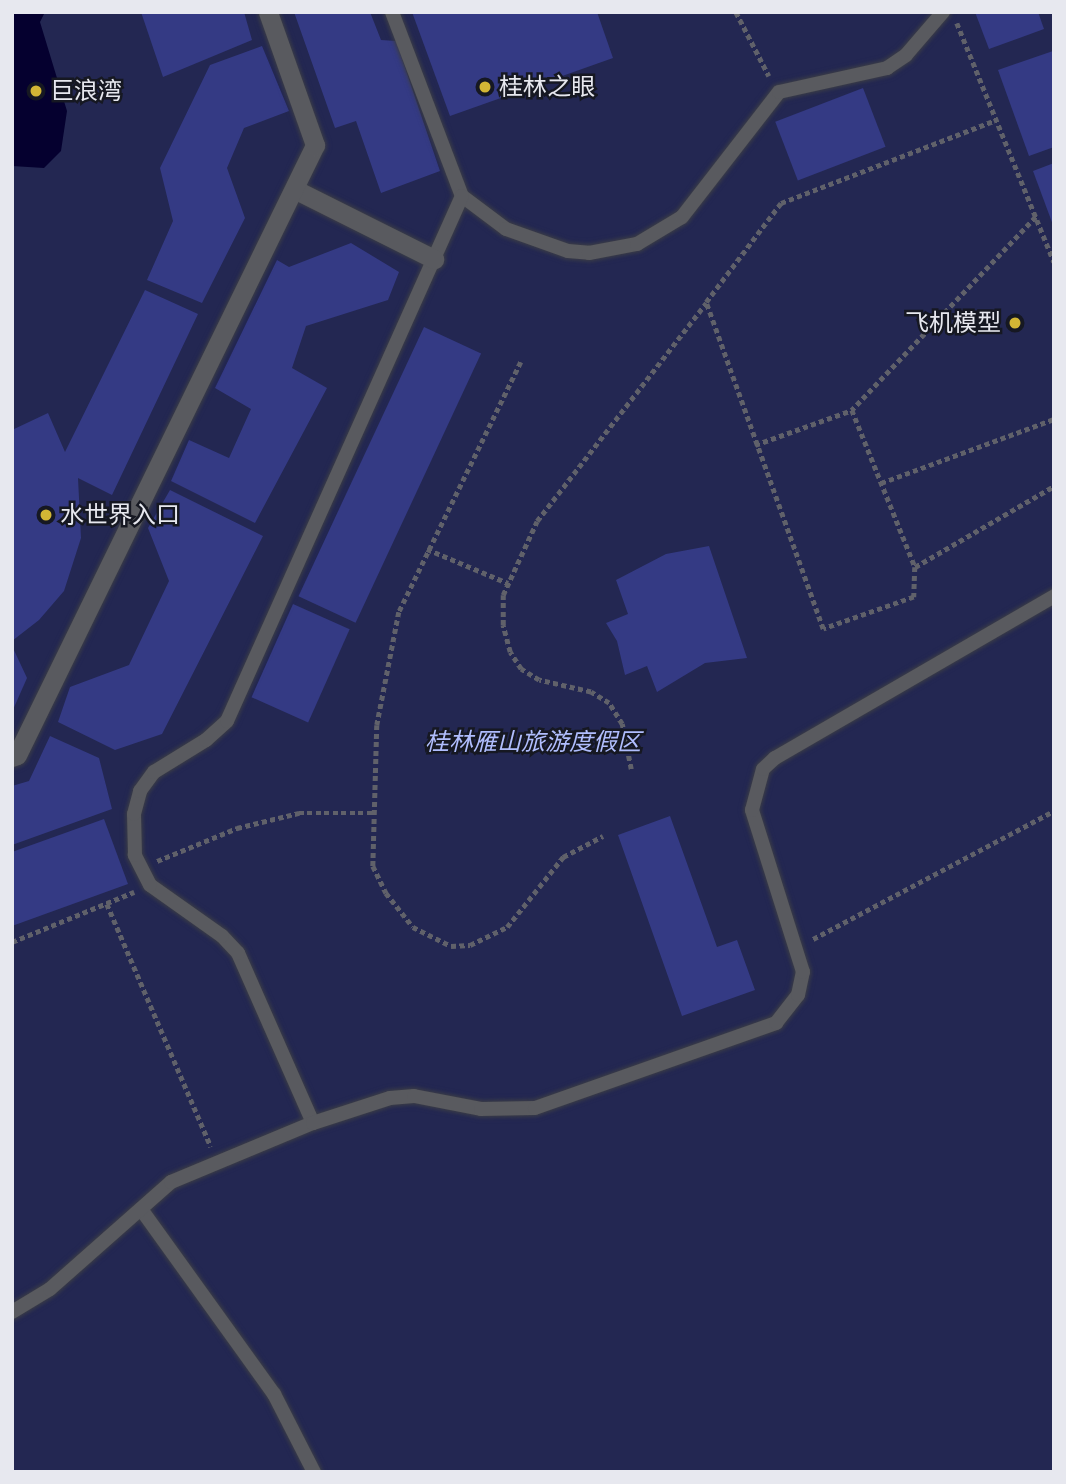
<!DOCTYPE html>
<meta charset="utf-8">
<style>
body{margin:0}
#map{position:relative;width:1066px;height:1484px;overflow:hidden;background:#1f212b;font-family:"Crimson Pro","Noto Sans SC",serif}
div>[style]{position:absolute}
.green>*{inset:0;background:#232752;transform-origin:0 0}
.water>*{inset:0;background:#05002f}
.building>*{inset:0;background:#343a84;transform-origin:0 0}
.path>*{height:4.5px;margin-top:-2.25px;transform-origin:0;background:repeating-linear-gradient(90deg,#60616a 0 5px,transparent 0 8.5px)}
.roads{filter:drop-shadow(0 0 2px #3b3d46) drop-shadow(0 0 2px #3b3d46)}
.service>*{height:14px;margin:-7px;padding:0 7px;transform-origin:7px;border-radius:7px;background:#595a5f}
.pedestrian>*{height:19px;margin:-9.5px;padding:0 9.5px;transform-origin:9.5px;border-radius:9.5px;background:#595a5f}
.dots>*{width:19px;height:19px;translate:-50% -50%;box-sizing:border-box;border:4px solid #161822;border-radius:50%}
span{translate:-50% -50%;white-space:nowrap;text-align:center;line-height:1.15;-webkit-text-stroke:5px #161822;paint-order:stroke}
.poi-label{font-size:24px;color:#e7e8ef}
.left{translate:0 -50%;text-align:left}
.right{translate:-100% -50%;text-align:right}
.park-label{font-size:24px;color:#b0bdfd;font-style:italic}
.frame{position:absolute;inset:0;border:14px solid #e7e8ef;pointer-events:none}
</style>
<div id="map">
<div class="green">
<div style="left:12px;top:12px;width:1042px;height:1460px"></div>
</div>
<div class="water">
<div style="clip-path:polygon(12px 12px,45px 12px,40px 22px,67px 111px,61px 151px,44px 168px,12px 166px)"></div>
</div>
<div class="building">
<div style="clip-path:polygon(141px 12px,244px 12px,252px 40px,163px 77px)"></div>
<div style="clip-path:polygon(294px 12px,370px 12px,381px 40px,396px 41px,440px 171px,381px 193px,356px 121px,335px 128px)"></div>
<div style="clip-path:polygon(412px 12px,597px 12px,613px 58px,450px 116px)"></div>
<div style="clip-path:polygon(975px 12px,1038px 12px,1044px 29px,989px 49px)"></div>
<div style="clip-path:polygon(262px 46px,289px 111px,244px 128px,227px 168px,245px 218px,202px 303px,147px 280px,173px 221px,160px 168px,210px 65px)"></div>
<div style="clip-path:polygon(1053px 51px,1054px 147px,1029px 156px,998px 70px)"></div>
<div style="left:863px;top:88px;width:63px;height:94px;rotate:69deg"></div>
<div style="clip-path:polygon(1054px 163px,1054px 225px,1053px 225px,1033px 171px)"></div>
<div style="clip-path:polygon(351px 243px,399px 272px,388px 300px,306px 326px,292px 368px,327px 388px,255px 523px,171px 481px,189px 440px,229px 458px,251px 409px,215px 388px,277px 260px,289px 267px)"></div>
<div style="clip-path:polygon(145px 290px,198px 314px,112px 495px,78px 478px,81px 538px,64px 591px,39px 620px,12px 641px,12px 430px,48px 413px,65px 452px)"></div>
<div style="left:424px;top:327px;width:63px;height:297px;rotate:25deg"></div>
<div style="clip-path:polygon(170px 490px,263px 536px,162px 734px,115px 750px,58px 722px,70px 687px,129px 665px,169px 581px,148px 528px)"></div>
<div style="clip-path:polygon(709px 546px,747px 658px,705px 663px,657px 692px,647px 666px,625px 675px,617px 641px,606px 623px,628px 614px,616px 580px,666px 554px)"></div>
<div style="left:293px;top:604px;width:62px;height:102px;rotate:24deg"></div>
<div style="clip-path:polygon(12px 646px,27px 678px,12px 712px)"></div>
<div style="clip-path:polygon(50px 736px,99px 758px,112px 809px,12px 845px,12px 786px,29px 781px)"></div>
<div style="clip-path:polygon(670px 816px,717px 947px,737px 940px,755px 990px,682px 1016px,618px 835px)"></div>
<div style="clip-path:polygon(104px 819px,128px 884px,12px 926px,12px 852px)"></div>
</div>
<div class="path">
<div style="left:736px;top:12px;width:72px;rotate:62.7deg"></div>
<div style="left:957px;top:23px;width:258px;rotate:67.9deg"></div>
<div style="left:1036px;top:217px;width:267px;rotate:133.6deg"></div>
<div style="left:852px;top:410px;width:169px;rotate:68.1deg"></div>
<div style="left:915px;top:567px;width:161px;rotate:-30.2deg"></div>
<div style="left:521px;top:362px;width:278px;rotate:116deg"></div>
<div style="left:399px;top:612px;width:115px;rotate:101deg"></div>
<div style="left:377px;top:725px;width:141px;rotate:91.6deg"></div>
<div style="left:373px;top:866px;width:30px;rotate:64deg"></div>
<div style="left:386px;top:893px;width:43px;rotate:51.5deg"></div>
<div style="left:413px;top:927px;width:42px;rotate:26.6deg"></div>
<div style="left:451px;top:946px;width:19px;rotate:-3deg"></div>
<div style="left:470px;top:945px;width:41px;rotate:-25.9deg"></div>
<div style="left:507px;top:927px;width:90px;rotate:-51.3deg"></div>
<div style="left:563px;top:857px;width:45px;rotate:-27.7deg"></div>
<div style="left:755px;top:445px;width:103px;rotate:-19.8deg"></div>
<div style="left:881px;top:483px;width:184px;rotate:-20.3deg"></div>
<div style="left:427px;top:549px;width:88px;rotate:22.8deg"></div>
<div style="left:915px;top:567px;width:30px;rotate:92deg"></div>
<div style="left:914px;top:597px;width:96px;rotate:160.6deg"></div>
<div style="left:823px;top:629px;width:347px;rotate:-109.7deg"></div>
<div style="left:706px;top:302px;width:124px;rotate:-52.9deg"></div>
<div style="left:781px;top:203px;width:230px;rotate:-21.1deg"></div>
<div style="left:631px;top:769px;width:46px;rotate:-101.3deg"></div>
<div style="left:622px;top:724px;width:25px;rotate:-122deg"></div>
<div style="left:609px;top:703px;width:21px;rotate:-149deg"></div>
<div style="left:591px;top:692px;width:53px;rotate:-167deg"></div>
<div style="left:539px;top:680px;width:21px;rotate:-149deg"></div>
<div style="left:521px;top:669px;width:20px;rotate:-123deg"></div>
<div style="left:510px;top:652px;width:28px;rotate:-105deg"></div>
<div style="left:503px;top:625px;width:30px;rotate:-90deg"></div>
<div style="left:503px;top:595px;width:81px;rotate:-65.3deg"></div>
<div style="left:537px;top:521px;width:276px;rotate:-52.2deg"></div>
<div style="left:157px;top:861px;width:87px;rotate:-22.4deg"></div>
<div style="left:237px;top:828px;width:64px;rotate:-13.6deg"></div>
<div style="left:299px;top:813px;width:74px"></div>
<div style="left:107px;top:904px;width:264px;rotate:66.8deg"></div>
<div style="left:813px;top:939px;width:273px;rotate:-28deg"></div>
<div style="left:12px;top:942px;width:132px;rotate:-22.3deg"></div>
</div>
<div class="roads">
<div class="service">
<div style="left:392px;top:12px;width:197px;rotate:69.2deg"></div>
<div style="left:462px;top:196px;width:55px;rotate:36.9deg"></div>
<div style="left:506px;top:229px;width:66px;rotate:19.5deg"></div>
<div style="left:568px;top:251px;width:21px;rotate:5deg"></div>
<div style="left:589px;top:253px;width:49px;rotate:-10.6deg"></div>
<div style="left:637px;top:244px;width:52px;rotate:-31deg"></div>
<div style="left:682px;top:217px;width:158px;rotate:-52.2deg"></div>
<div style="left:779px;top:92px;width:111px;rotate:-12.5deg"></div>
<div style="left:887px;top:68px;width:23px;rotate:-34deg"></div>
<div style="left:906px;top:55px;width:57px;rotate:-49.3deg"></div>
<div style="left:313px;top:1123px;width:186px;rotate:-113.8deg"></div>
<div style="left:238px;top:953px;width:23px;rotate:-133deg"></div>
<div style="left:222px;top:936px;width:88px;rotate:-144.7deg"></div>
<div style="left:150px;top:885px;width:34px;rotate:-117deg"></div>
<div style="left:135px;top:855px;width:41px;rotate:-91.4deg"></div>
<div style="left:134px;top:814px;width:24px;rotate:-75deg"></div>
<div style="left:140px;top:791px;width:24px;rotate:-54deg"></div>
<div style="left:154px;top:772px;width:61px;rotate:-31.6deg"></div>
<div style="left:206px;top:740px;width:28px;rotate:-42deg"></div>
<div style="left:227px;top:721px;width:575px;rotate:-65.89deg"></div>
<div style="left:141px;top:1209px;width:228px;rotate:54.3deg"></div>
<div style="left:274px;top:1394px;width:88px;rotate:62.9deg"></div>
<div style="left:12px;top:1312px;width:44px;rotate:-31.2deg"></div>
<div style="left:50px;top:1289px;width:162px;rotate:-41.5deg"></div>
<div style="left:171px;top:1182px;width:154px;rotate:-22.6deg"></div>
<div style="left:313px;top:1123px;width:81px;rotate:-18deg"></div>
<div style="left:390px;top:1098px;width:24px;rotate:-5deg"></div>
<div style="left:414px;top:1096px;width:68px;rotate:11deg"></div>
<div style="left:481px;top:1109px;width:54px;rotate:-1.1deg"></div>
<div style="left:535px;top:1108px;width:256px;rotate:-19.4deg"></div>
<div style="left:776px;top:1023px;width:36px;rotate:-52deg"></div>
<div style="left:798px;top:995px;width:24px;rotate:-78deg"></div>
<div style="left:803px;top:972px;width:170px;rotate:-107.5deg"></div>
<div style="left:752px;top:810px;width:42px;rotate:-75deg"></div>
<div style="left:763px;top:769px;width:16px;rotate:-43deg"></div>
<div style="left:775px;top:758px;width:323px;rotate:-30.1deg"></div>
</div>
<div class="pedestrian">
<div style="left:294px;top:189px;width:157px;rotate:26.6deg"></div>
<div style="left:12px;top:757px;width:5px;rotate:-22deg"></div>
<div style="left:17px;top:755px;width:679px;rotate:-63.96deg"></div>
<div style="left:315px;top:145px;width:141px;rotate:-109.5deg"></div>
</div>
</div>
<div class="dots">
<div style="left:485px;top:87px;background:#d3b635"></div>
<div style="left:36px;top:91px;background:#d3b635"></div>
<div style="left:1015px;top:323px;background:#d3b635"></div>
<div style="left:46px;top:515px;background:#d3b635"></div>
</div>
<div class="poi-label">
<span class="left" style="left:499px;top:87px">桂林之眼</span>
<span class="left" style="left:50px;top:91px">巨浪湾</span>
<span class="right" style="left:1001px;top:323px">飞机模型</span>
<span class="left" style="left:60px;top:515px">水世界入口</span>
</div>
<div class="park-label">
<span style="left:533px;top:742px">桂林雁山旅游度假区</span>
</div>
<div class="frame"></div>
</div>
